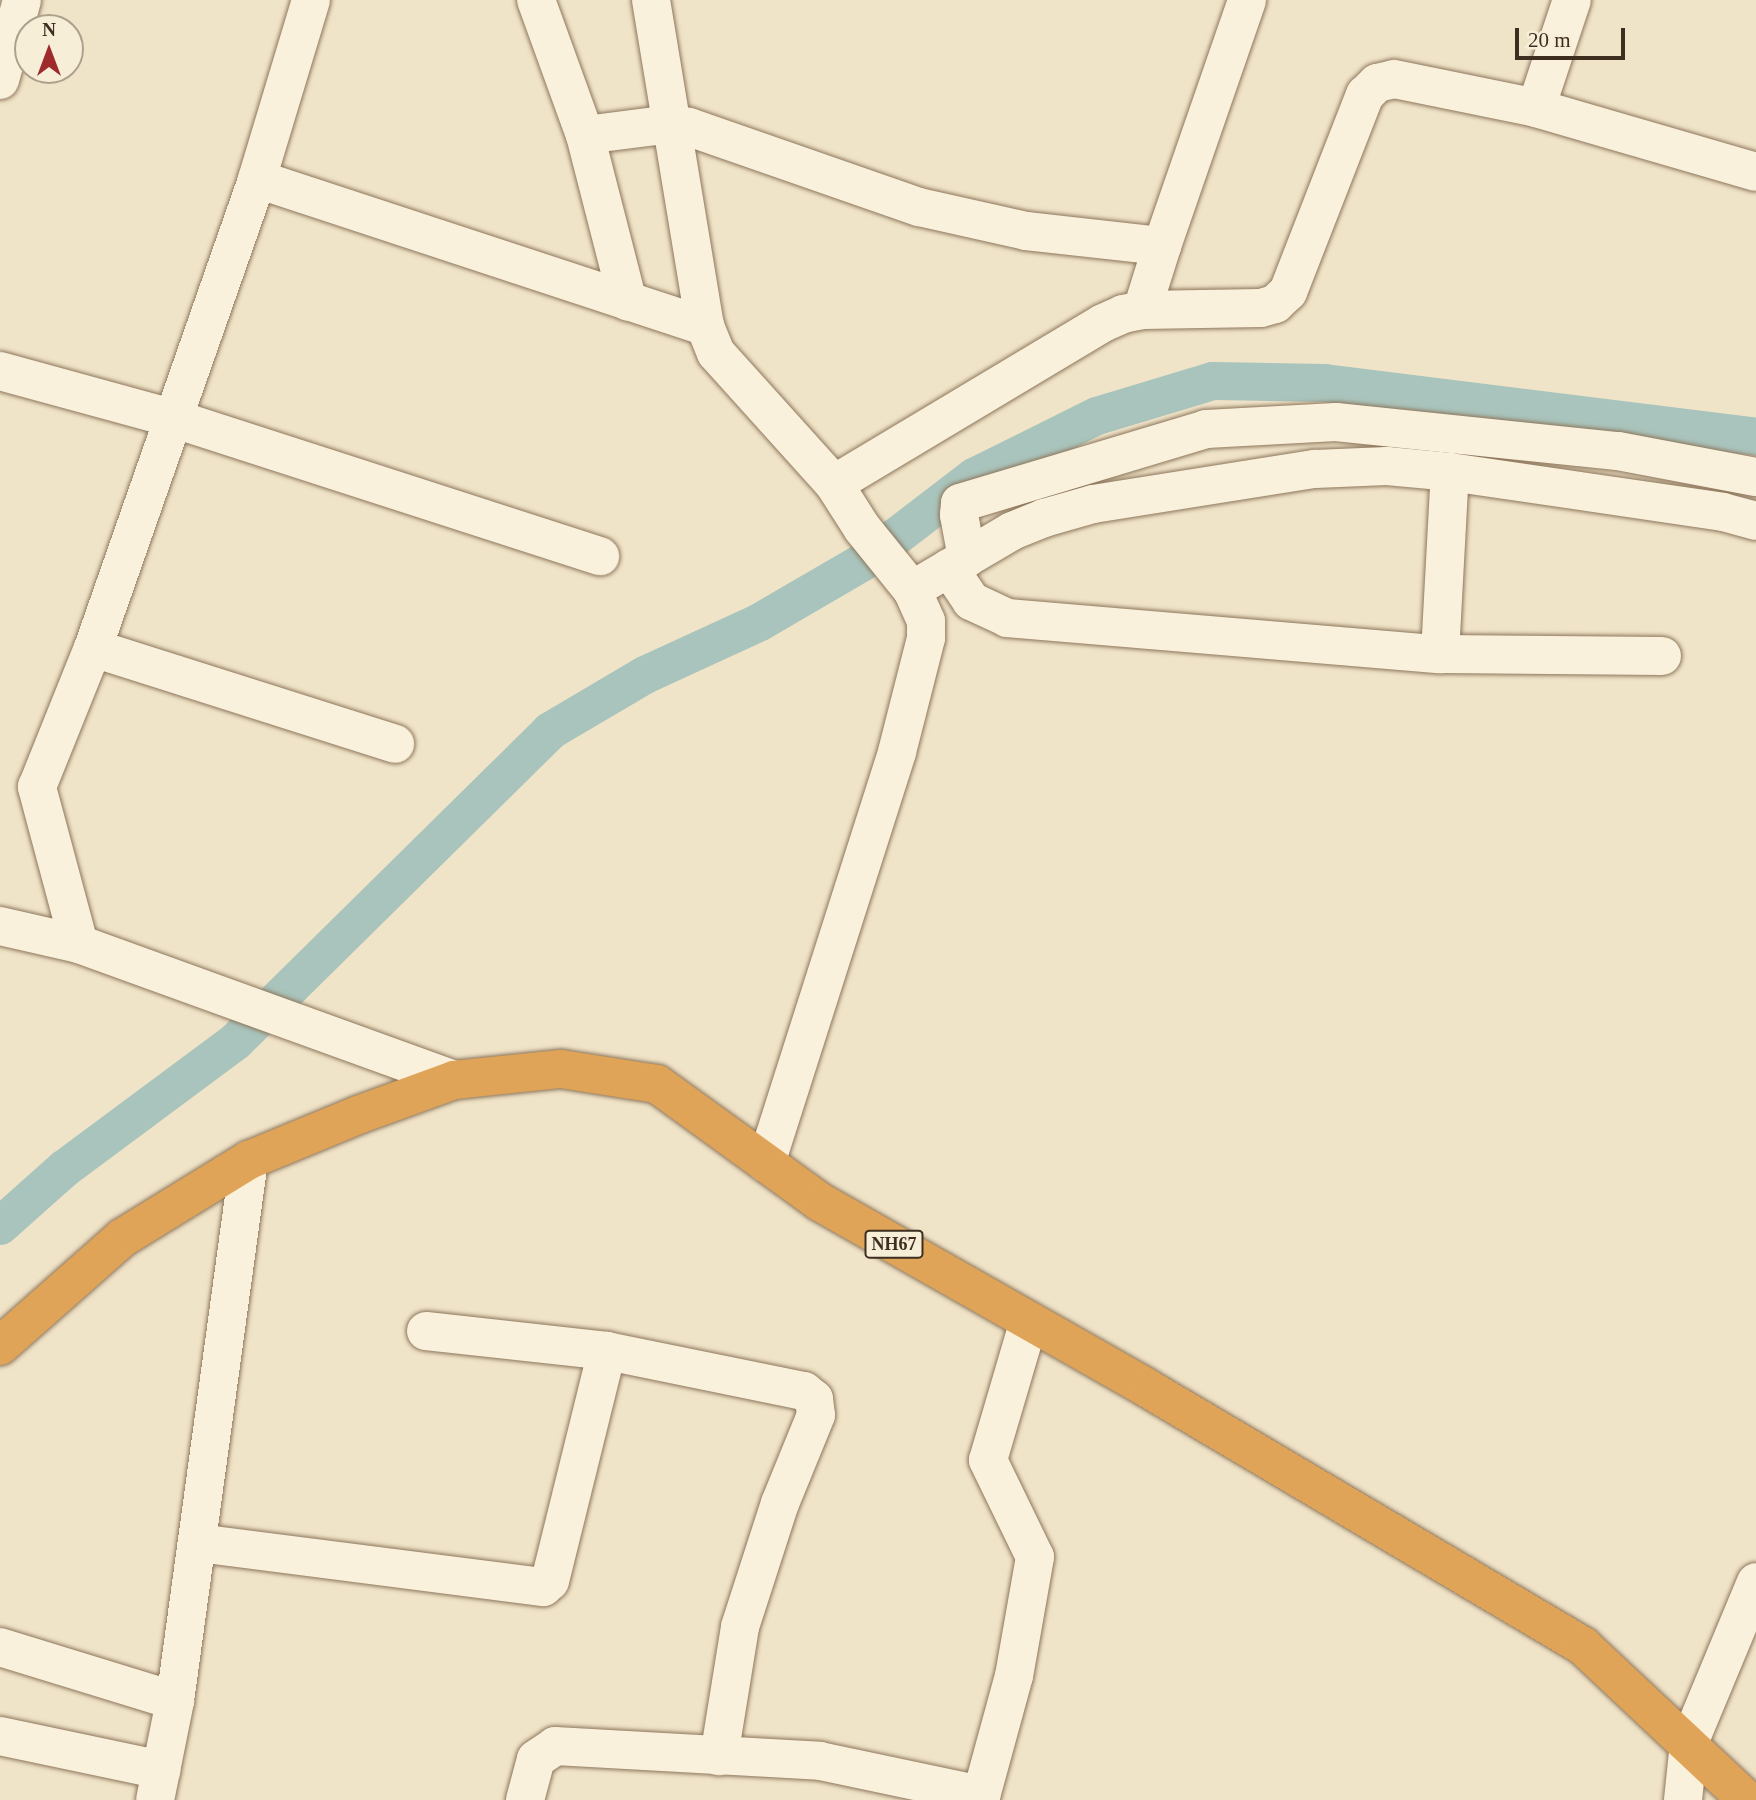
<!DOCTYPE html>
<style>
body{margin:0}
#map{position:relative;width:1756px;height:1800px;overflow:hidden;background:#f0e4c8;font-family:Georgia,serif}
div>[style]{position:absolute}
.canal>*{height:38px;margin:-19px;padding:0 19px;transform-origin:19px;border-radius:19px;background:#a9c4bc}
.roads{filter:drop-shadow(0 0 2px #8d765c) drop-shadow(0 0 2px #8d765c)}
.minor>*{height:38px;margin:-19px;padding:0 19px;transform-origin:19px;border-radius:19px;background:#faf1dc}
.highway>*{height:38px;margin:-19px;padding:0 19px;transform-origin:19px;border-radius:19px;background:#e0a458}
span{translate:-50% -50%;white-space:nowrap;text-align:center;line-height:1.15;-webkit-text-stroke:5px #f7eed8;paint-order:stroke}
.shield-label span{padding:2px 5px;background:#f7eed8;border:2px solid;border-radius:5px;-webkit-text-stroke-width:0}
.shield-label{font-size:18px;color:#3d2e20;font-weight:700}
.north{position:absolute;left:14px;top:14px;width:70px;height:70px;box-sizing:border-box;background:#f7eed8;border:2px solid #ada18e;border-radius:50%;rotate:0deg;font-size:19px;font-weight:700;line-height:28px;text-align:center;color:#3d2e20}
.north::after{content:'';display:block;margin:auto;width:24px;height:32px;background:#9e2a2b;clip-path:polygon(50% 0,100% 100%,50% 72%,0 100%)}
.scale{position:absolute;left:1515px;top:28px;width:110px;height:32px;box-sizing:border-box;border:4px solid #3d2e20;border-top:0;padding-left:9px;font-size:21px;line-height:24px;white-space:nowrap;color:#3d2e20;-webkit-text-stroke:5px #f7eed8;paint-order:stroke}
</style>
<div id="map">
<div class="canal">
<div style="left:0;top:1226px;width:86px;rotate:-41.7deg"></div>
<div style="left:64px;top:1169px;width:213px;rotate:-36.6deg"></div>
<div style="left:235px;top:1042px;width:443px;rotate:-44.6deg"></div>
<div style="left:550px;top:731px;width:110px;rotate:-30.5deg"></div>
<div style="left:645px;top:675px;width:127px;rotate:-24.7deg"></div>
<div style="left:760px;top:622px;width:119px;rotate:-30.2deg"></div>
<div style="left:863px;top:562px;width:140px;rotate:-37.4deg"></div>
<div style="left:974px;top:477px;width:137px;rotate:-26.4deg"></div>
<div style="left:1097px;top:416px;width:121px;rotate:-16.8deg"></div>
<div style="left:1213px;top:381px;width:112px;rotate:1deg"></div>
<div style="left:1325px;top:383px;width:434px;rotate:7.1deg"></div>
</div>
<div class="roads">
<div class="minor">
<div style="left:536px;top:0;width:144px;rotate:70.1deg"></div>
<div style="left:585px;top:135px;width:172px;rotate:75.6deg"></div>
<div style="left:651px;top:0;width:330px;rotate:80.6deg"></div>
<div style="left:705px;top:326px;width:29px;rotate:68deg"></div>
<div style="left:716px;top:353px;width:176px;rotate:48deg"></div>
<div style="left:834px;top:484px;width:52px;rotate:57.5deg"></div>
<div style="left:862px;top:528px;width:80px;rotate:51.1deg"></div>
<div style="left:912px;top:590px;width:116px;rotate:-30.5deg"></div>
<div style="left:1012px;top:531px;width:35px;rotate:-22deg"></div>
<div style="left:1044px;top:518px;width:51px;rotate:-15.9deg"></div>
<div style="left:1093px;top:504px;width:225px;rotate:-9deg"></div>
<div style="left:1315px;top:469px;width:72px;rotate:-2.4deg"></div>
<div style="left:1387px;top:466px;width:63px;rotate:5.4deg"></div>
<div style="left:1450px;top:472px;width:276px;rotate:8.3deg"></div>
<div style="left:1723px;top:512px;width:34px;rotate:15deg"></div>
<div style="left:0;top:80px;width:83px;rotate:-74.6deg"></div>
<div style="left:1536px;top:108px;width:114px;rotate:-71.6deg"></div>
<div style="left:585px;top:135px;width:88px;rotate:-7.2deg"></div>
<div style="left:672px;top:124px;width:17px;rotate:10deg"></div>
<div style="left:689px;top:127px;width:244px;rotate:19.2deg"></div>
<div style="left:919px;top:207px;width:110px;rotate:12.6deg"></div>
<div style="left:1026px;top:231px;width:137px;rotate:6.3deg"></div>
<div style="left:1162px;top:246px;width:260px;rotate:-70.9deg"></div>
<div style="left:257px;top:179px;width:472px;rotate:18.2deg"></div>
<div style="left:1142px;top:310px;width:119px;rotate:-1deg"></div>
<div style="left:1261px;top:308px;width:15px;rotate:-16deg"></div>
<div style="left:1275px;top:304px;width:18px;rotate:-43deg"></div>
<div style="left:1288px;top:292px;width:212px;rotate:-68.7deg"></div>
<div style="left:1365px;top:95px;width:17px;rotate:-45deg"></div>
<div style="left:1377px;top:83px;width:17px;rotate:-13deg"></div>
<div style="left:1394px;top:79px;width:145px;rotate:11.5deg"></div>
<div style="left:1536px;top:108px;width:229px;rotate:16.2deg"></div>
<div style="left:0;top:371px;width:178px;rotate:15.3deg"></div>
<div style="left:172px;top:418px;width:450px;rotate:17.9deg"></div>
<div style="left:834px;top:484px;width:313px;rotate:-30.9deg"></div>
<div style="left:1103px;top:323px;width:22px;rotate:-24deg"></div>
<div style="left:1123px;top:314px;width:19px;rotate:-12deg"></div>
<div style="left:1142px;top:310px;width:67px;rotate:-72.6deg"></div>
<div style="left:967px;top:558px;width:44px;rotate:-100.5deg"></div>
<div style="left:959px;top:515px;width:12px;rotate:-85deg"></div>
<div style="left:960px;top:503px;width:257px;rotate:-16.7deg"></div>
<div style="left:1206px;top:429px;width:130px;rotate:-3.1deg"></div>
<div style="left:1336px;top:422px;width:283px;rotate:5.9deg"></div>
<div style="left:1618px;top:451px;width:140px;rotate:10.7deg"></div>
<div style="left:949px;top:568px;width:40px;rotate:56deg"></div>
<div style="left:971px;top:601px;width:40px;rotate:25deg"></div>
<div style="left:1007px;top:618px;width:434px;rotate:4.8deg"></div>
<div style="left:1440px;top:654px;width:222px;rotate:0.5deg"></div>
<div style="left:93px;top:648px;width:317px;rotate:17.6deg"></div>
<div style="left:1440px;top:654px;width:182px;rotate:-86.9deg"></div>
<div style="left:0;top:926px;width:81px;rotate:12.8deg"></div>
<div style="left:79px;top:944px;width:399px;rotate:19.9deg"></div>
<div style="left:79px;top:944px;width:163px;rotate:-105deg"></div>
<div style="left:37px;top:787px;width:150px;rotate:-68.1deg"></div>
<div style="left:93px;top:648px;width:497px;rotate:-70.7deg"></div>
<div style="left:257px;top:179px;width:187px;rotate:-73.2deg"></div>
<div style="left:766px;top:1163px;width:431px;rotate:-72.3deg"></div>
<div style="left:897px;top:752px;width:118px;rotate:-75.7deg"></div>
<div style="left:926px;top:638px;width:17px;rotate:-90deg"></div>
<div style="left:926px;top:621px;width:34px;rotate:-114deg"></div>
<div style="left:426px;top:1331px;width:182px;rotate:6.3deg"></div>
<div style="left:607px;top:1351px;width:201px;rotate:11.5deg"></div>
<div style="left:804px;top:1391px;width:13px;rotate:39deg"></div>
<div style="left:814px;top:1399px;width:16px;rotate:83deg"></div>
<div style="left:816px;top:1415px;width:95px;rotate:112.2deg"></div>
<div style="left:780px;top:1503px;width:130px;rotate:107.9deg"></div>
<div style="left:740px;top:1627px;width:131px;rotate:99.2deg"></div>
<div style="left:198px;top:1543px;width:348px;rotate:7.3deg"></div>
<div style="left:543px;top:1587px;width:9px;rotate:-41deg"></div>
<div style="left:550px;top:1581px;width:237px;rotate:-76.1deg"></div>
<div style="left:0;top:1647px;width:183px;rotate:17.1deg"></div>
<div style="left:175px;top:1701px;width:101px;rotate:101.4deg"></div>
<div style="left:175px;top:1701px;width:546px;rotate:-82.21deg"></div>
<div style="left:0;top:1736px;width:165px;rotate:11.9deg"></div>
<div style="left:525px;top:1800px;width:42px;rotate:-75deg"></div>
<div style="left:536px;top:1759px;width:23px;rotate:-34deg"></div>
<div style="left:555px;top:1746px;width:265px;rotate:3.2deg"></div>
<div style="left:820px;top:1761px;width:165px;rotate:11.9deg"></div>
<div style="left:980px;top:1800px;width:129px;rotate:-74.7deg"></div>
<div style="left:1014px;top:1676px;width:121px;rotate:-80deg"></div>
<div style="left:1035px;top:1557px;width:108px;rotate:-115.9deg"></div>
<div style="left:988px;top:1460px;width:145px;rotate:-73.6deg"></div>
<div style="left:1683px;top:1800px;width:57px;rotate:-84deg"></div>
<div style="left:1689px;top:1743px;width:174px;rotate:-67.4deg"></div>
</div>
<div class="highway">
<div style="left:0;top:1346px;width:163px;rotate:-41.5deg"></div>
<div style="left:122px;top:1238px;width:149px;rotate:-31.6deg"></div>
<div style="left:249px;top:1160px;width:118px;rotate:-22.4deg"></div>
<div style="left:358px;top:1115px;width:102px;rotate:-20deg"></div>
<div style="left:454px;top:1080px;width:108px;rotate:-5.9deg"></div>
<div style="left:561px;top:1069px;width:97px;rotate:8.9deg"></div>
<div style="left:657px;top:1084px;width:201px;rotate:35.9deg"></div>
<div style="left:820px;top:1202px;width:376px;rotate:29.6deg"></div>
<div style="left:1147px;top:1388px;width:507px;rotate:30.61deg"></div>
<div style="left:1583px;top:1646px;width:225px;rotate:43.2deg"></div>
</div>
</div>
<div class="shield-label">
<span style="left:894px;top:1244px">NH67</span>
</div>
<div class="north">N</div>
<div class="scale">20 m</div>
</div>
